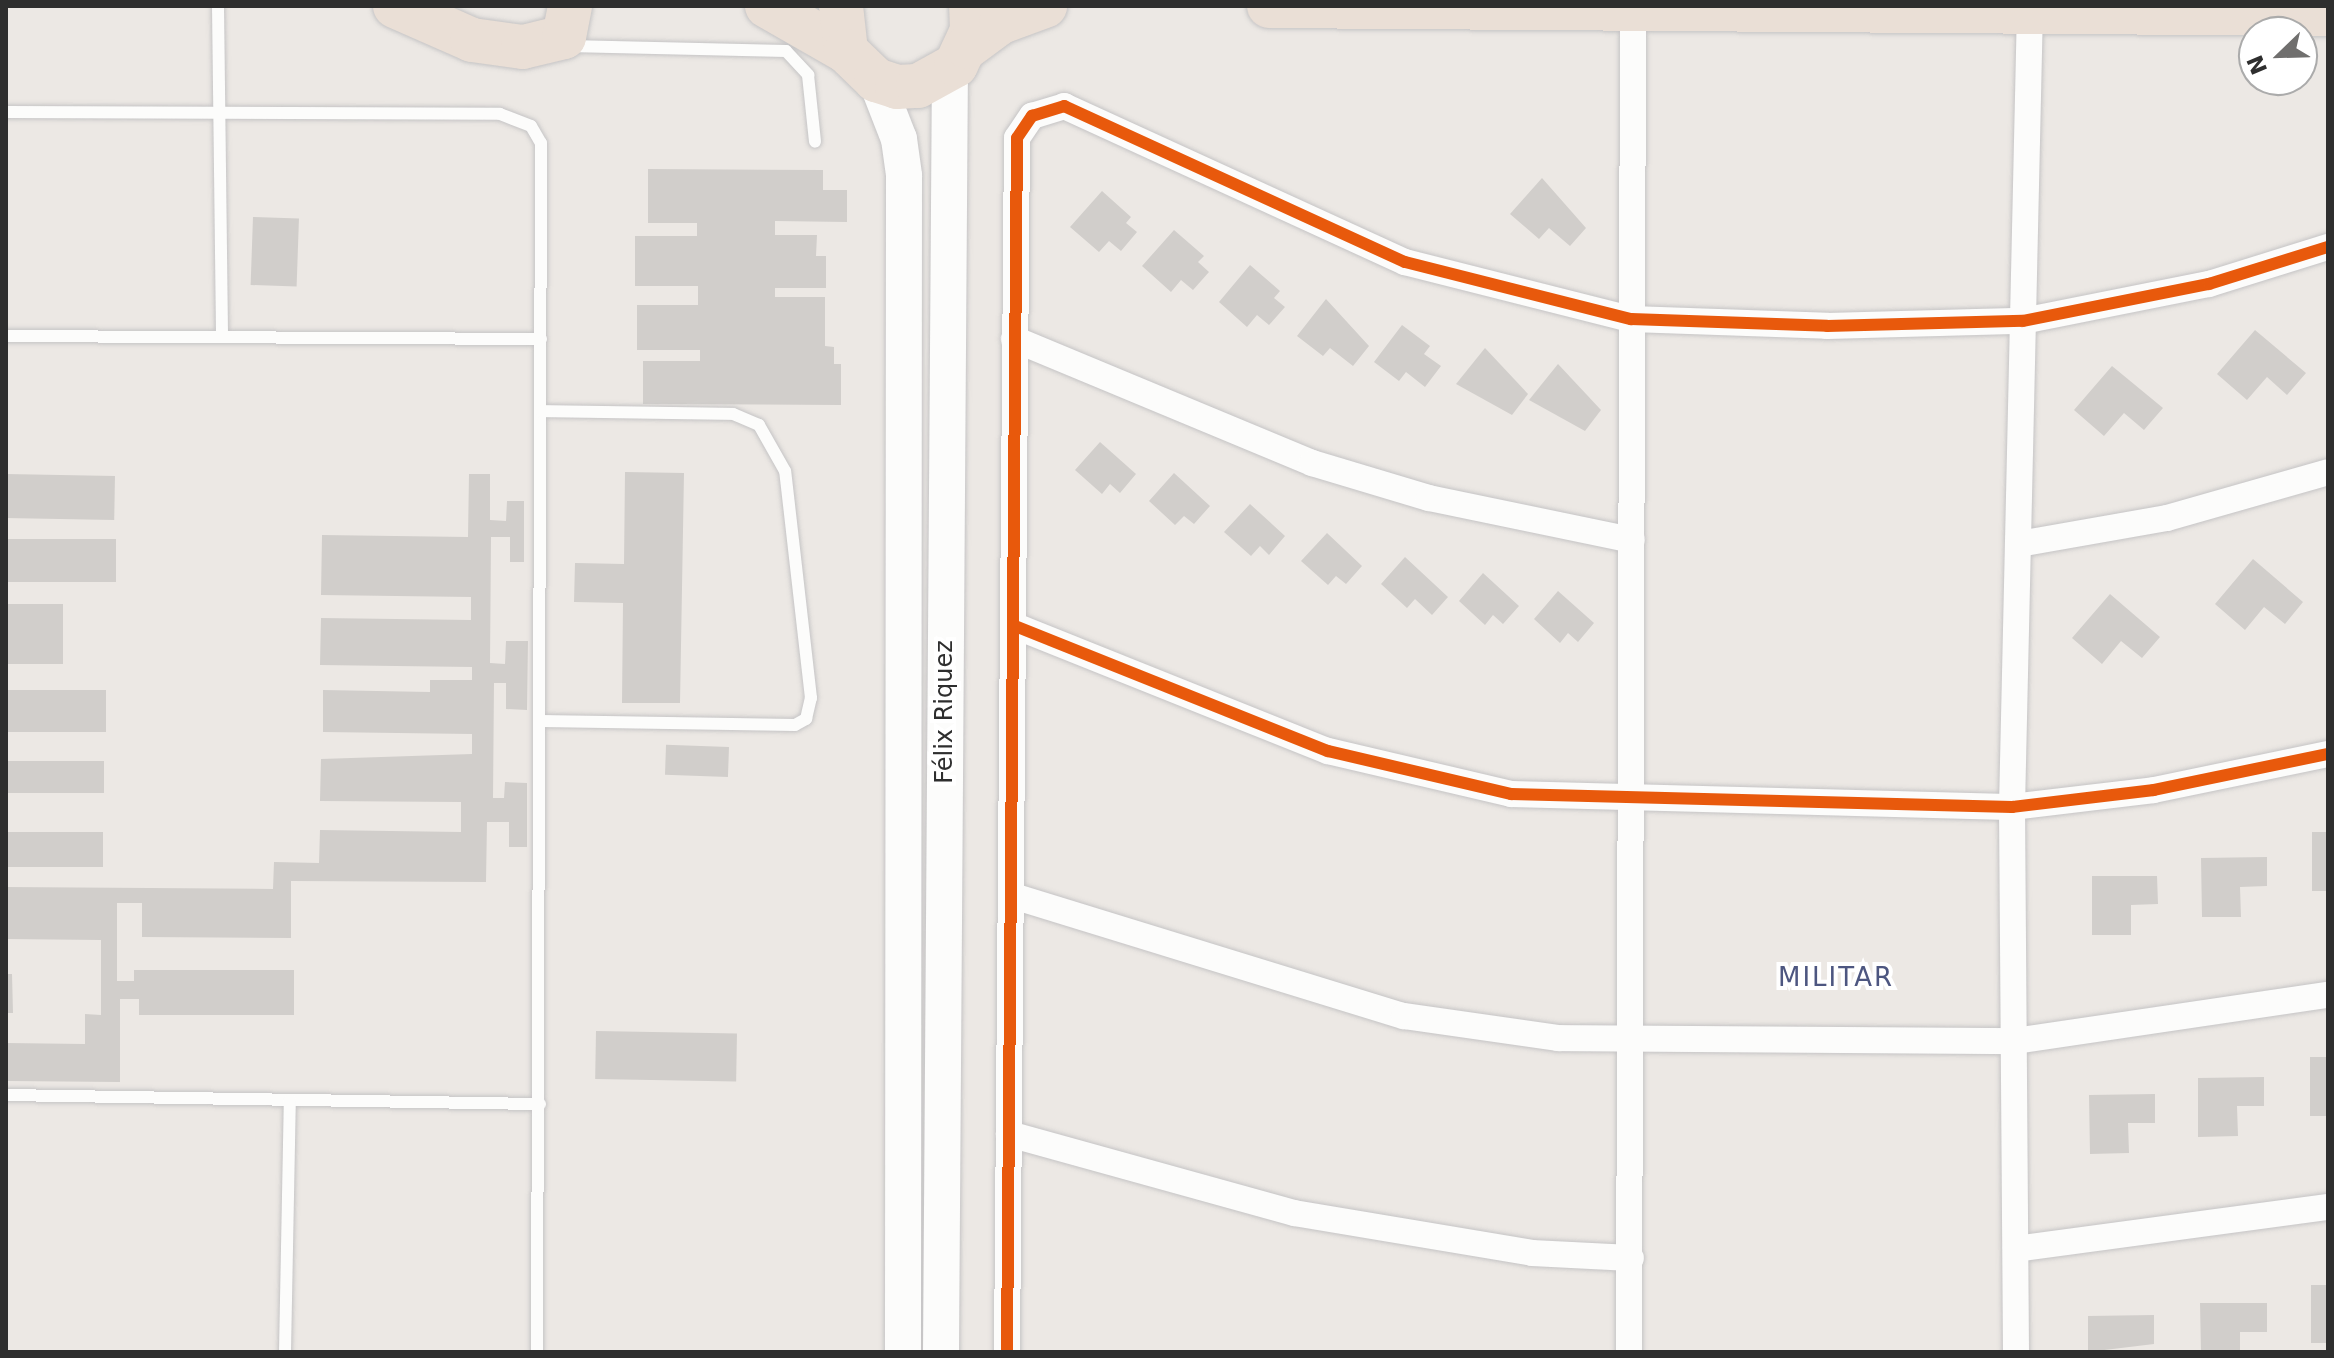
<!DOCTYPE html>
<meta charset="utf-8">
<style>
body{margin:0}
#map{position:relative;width:2334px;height:1358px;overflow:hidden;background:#ece8e4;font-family:"DejaVu Sans",sans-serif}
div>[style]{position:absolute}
.building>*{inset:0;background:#d1cecb;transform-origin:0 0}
.roads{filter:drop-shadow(0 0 2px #c5c4c5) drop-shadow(0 0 2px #c5c4c5)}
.lane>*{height:12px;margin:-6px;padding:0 6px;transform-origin:6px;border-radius:6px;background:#fcfcfb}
.street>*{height:26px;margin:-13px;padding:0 13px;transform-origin:13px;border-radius:13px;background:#fcfcfb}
.secondary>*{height:36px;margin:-18px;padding:0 18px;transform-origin:18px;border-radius:18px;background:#fcfcfb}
.highway>*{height:44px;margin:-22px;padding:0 22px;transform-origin:22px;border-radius:22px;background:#eadfd6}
.cycleway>*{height:12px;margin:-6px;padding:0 6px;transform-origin:6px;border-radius:6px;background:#e8590c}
span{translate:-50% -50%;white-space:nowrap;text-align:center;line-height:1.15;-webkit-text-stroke:8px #fff;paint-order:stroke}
.street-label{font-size:24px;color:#2e2e2e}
.neighbourhood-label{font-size:26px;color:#4d5680;letter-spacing:2px}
.frame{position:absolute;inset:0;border:8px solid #2e2e2e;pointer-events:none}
.north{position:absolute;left:2238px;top:16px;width:80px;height:80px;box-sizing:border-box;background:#fff;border:2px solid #ababab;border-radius:50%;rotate:247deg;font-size:22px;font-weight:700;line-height:32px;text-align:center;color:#2e2e2e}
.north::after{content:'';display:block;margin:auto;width:28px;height:36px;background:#706f6e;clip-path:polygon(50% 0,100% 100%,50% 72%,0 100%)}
</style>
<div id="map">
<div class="building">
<div style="clip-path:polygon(648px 169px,823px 170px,823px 190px,847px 190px,847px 222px,775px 221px,775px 235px,817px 235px,816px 256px,826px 256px,826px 288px,775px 288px,775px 297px,825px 297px,825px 346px,834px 347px,834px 364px,841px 364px,841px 405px,643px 404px,643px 361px,700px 361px,700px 350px,637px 350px,637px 305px,698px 305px,698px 286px,635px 286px,635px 236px,697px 236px,697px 223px,648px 223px)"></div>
<div style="clip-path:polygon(1542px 178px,1586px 228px,1570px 246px,1549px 228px,1539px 239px,1510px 214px)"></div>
<div style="clip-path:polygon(1102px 191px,1131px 217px,1126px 223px,1137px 232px,1121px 251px,1109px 241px,1099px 252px,1070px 227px)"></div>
<div style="left:253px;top:217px;width:46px;height:68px;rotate:2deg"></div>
<div style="clip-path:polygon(1174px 230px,1204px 256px,1198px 262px,1209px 272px,1193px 290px,1181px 280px,1171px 292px,1142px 266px)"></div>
<div style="clip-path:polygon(1250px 265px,1280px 291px,1274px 298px,1285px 307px,1269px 325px,1257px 315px,1247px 327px,1219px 302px)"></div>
<div style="clip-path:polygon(1326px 299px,1369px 346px,1353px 366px,1330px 348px,1323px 356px,1297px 336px)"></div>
<div style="clip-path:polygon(1402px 325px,1430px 346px,1424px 354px,1441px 366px,1425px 387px,1406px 372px,1399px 381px,1374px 362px)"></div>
<div style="clip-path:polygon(2255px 330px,2306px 373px,2287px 395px,2267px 377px,2247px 400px,2217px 374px)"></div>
<div style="clip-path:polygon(1485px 348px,1528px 394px,1512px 415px,1456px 384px)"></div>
<div style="clip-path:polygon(1558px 364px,1601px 410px,1585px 431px,1529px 400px)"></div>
<div style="clip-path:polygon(2112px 366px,2163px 408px,2144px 430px,2124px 413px,2104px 436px,2074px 410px)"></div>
<div style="clip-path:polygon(1100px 442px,1136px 474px,1120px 493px,1110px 484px,1102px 494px,1075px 470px)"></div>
<div style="clip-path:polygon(625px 472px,684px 473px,680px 703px,622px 703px,623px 603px,574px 602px,575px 563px,624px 564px)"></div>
<div style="clip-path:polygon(1174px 473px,1210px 506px,1194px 524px,1184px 516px,1175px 525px,1149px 501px)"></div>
<div style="left:6px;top:474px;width:109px;height:44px;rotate:1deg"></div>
<div style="clip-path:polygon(469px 474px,490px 474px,490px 520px,506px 521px,507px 501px,524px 501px,524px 562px,510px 562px,510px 537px,491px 537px,490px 663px,505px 664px,506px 641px,528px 641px,527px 710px,506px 709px,506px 683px,494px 683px,493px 798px,504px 798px,505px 782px,527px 783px,527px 847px,509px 847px,509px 822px,487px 822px,486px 882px,291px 881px,291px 938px,142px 937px,142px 903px,117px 903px,117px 981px,134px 981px,134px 970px,294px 970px,294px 1015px,139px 1015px,139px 999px,120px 999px,120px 1082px,6px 1081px,6px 1043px,85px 1044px,85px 1014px,101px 1015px,101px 940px,6px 939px,6px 887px,273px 889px,274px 862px,319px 863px,320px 830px,461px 832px,461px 802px,320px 801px,321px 759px,472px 754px,472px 734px,323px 732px,323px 690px,430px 692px,430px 680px,472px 680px,472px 667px,320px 665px,321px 618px,471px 620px,471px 597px,321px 595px,322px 535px,468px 537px)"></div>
<div style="clip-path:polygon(1250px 504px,1285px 536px,1269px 555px,1260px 546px,1251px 556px,1224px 532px)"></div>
<div style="clip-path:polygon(1327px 533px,1362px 566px,1346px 584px,1336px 576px,1328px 585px,1301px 561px)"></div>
<div style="left:6px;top:539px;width:110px;height:43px"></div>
<div style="clip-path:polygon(1405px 557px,1448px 597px,1432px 615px,1415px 599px,1407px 608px,1381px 584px)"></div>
<div style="clip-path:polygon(2253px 559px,2303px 602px,2285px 624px,2264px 607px,2245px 630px,2215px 604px)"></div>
<div style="clip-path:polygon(1483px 573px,1519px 606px,1503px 624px,1493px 615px,1485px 625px,1459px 601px)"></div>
<div style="clip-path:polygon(1558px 591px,1594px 623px,1578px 642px,1568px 633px,1560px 643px,1534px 619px)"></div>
<div style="clip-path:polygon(2110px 594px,2160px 637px,2142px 658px,2121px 641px,2102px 664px,2072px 638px)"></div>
<div style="left:6px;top:604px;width:57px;height:60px"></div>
<div style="left:6px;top:690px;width:100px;height:42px"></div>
<div style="left:729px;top:747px;width:30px;height:63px;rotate:92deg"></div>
<div style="left:6px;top:761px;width:98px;height:32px"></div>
<div style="left:6px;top:832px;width:97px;height:35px"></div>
<div style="left:2328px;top:832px;width:59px;height:16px;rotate:90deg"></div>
<div style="clip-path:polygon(2267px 857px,2267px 886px,2240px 887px,2241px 917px,2202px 917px,2201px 858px)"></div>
<div style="clip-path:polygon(2092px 876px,2157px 876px,2158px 904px,2131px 905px,2131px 935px,2092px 935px)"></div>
<div style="clip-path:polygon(6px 974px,12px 974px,13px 1013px,6px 1013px)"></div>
<div style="left:596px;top:1031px;width:141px;height:48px;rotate:1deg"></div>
<div style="left:2310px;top:1057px;width:18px;height:59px"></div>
<div style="clip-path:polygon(2264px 1077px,2264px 1106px,2237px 1106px,2238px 1136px,2198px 1137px,2198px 1078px)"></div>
<div style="clip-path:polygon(2155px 1094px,2155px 1123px,2128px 1123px,2129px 1153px,2090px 1154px,2089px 1095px)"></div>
<div style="left:2311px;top:1285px;width:17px;height:58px"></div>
<div style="clip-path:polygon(2200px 1303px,2267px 1303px,2267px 1332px,2240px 1332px,2240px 1352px,2201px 1352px)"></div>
<div style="clip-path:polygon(2154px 1315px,2154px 1344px,2088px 1352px,2088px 1316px)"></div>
</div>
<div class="roads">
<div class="lane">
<div style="left:218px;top:6px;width:331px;rotate:89.3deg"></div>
<div style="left:568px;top:46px;width:218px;rotate:1.3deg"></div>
<div style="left:786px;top:51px;width:33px;rotate:47deg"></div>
<div style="left:808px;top:75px;width:67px;rotate:84deg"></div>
<div style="left:6px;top:112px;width:494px;rotate:0.2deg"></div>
<div style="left:500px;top:114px;width:33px;rotate:21deg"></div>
<div style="left:531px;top:126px;width:20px;rotate:60deg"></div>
<div style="left:541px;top:143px;width:1209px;rotate:90.19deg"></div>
<div style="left:6px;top:336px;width:535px;rotate:0.32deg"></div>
<div style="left:541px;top:721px;width:254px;rotate:0.9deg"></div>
<div style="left:795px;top:725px;width:13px;rotate:-29deg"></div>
<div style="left:806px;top:719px;width:22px;rotate:-77deg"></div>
<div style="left:811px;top:698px;width:228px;rotate:-96.5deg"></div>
<div style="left:785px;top:471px;width:53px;rotate:-119.5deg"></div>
<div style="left:759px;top:425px;width:28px;rotate:-157deg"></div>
<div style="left:733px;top:414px;width:192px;rotate:-179.1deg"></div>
<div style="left:6px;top:1095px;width:534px;rotate:0.97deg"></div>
<div style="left:285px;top:1352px;width:252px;rotate:-88.9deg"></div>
</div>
<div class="street">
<div style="left:1014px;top:339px;width:323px;rotate:22.6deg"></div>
<div style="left:1312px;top:463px;width:122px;rotate:16.7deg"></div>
<div style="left:1429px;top:498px;width:207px;rotate:11.7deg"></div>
<div style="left:2019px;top:544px;width:150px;rotate:-10deg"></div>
<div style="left:2167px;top:518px;width:167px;rotate:-15.9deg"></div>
<div style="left:1015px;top:626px;width:337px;rotate:21.8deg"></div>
<div style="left:1328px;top:751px;width:188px;rotate:13.2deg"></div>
<div style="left:1511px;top:794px;width:501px;rotate:1.49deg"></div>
<div style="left:2012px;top:807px;width:143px;rotate:-6.8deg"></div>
<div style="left:2154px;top:790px;width:178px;rotate:-11.7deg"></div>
<div style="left:1013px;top:896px;width:409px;rotate:17.1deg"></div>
<div style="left:1404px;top:1016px;width:156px;rotate:8.1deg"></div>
<div style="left:1558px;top:1038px;width:457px;rotate:0.4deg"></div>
<div style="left:2015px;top:1041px;width:316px;rotate:-8.4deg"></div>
<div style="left:1009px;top:1134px;width:296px;rotate:15.5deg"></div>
<div style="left:1294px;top:1213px;width:241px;rotate:9.5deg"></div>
<div style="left:1532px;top:1253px;width:99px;rotate:2.9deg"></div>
<div style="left:2016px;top:1249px;width:315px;rotate:-7.7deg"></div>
<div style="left:1007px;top:1352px;width:1214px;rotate:-89.53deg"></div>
<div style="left:1017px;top:138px;width:27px;rotate:-56deg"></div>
<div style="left:1032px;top:116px;width:34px;rotate:-17deg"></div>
<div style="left:1064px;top:106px;width:375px;rotate:24.6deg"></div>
<div style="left:1405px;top:262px;width:233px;rotate:14.2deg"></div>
<div style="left:1631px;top:319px;width:196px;rotate:2deg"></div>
<div style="left:1827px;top:326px;width:196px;rotate:-1.5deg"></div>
<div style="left:2023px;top:321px;width:190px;rotate:-11.3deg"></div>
<div style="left:2209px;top:284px;width:125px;rotate:-17.3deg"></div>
<div style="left:1629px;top:1352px;width:1342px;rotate:-89.83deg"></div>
<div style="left:2016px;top:1352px;width:545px;rotate:-90.42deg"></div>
<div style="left:2012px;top:807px;width:801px;rotate:-88.71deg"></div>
</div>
<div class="secondary">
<div style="left:876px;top:80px;width:63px;rotate:68.7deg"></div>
<div style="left:899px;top:139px;width:37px;rotate:82deg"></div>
<div style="left:904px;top:176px;width:1176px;rotate:90.05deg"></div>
<div style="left:941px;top:1352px;width:1281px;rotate:-89.6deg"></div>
</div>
<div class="highway">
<div style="left:395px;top:6px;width:84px;rotate:23.8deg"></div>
<div style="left:472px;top:40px;width:51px;rotate:7.8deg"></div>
<div style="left:523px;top:47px;width:42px;rotate:-13.7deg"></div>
<div style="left:564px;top:37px;width:32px;rotate:-79deg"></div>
<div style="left:767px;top:6px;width:91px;rotate:29.7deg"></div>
<div style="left:841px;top:6px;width:45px;rotate:83.7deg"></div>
<div style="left:846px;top:51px;width:42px;rotate:44deg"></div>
<div style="left:876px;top:80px;width:22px;rotate:18deg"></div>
<div style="left:897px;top:87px;width:21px;rotate:-3deg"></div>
<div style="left:918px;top:86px;width:43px;rotate:-28.9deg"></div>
<div style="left:956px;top:65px;width:38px;rotate:-65deg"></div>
<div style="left:972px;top:30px;width:24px;rotate:-92deg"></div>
<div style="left:1269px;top:6px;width:1059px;rotate:0.43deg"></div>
<div style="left:967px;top:47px;width:42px;rotate:-36.3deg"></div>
<div style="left:1001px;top:22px;width:47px;rotate:-20deg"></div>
</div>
</div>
<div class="cycleway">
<div style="left:1015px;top:626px;width:337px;rotate:21.8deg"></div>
<div style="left:1328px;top:751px;width:188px;rotate:13.2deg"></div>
<div style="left:1511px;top:794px;width:501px;rotate:1.49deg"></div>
<div style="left:2012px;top:807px;width:143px;rotate:-6.8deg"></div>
<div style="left:2154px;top:790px;width:178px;rotate:-11.7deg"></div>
<div style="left:1007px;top:1352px;width:1214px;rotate:-89.53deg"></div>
<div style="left:1017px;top:138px;width:27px;rotate:-56deg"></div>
<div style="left:1032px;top:116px;width:34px;rotate:-17deg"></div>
<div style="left:1064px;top:106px;width:375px;rotate:24.6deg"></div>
<div style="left:1405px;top:262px;width:233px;rotate:14.2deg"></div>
<div style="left:1631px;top:319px;width:196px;rotate:2deg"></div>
<div style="left:1827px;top:326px;width:196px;rotate:-1.5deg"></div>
<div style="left:2023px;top:321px;width:190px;rotate:-11.3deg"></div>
<div style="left:2209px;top:284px;width:125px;rotate:-17.3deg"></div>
</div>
<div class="street-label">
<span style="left:945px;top:712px;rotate:-90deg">Félix Riquez</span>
</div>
<div class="neighbourhood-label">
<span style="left:1836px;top:978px">MILITAR</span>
</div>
<div class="frame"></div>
<div class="north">N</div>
</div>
